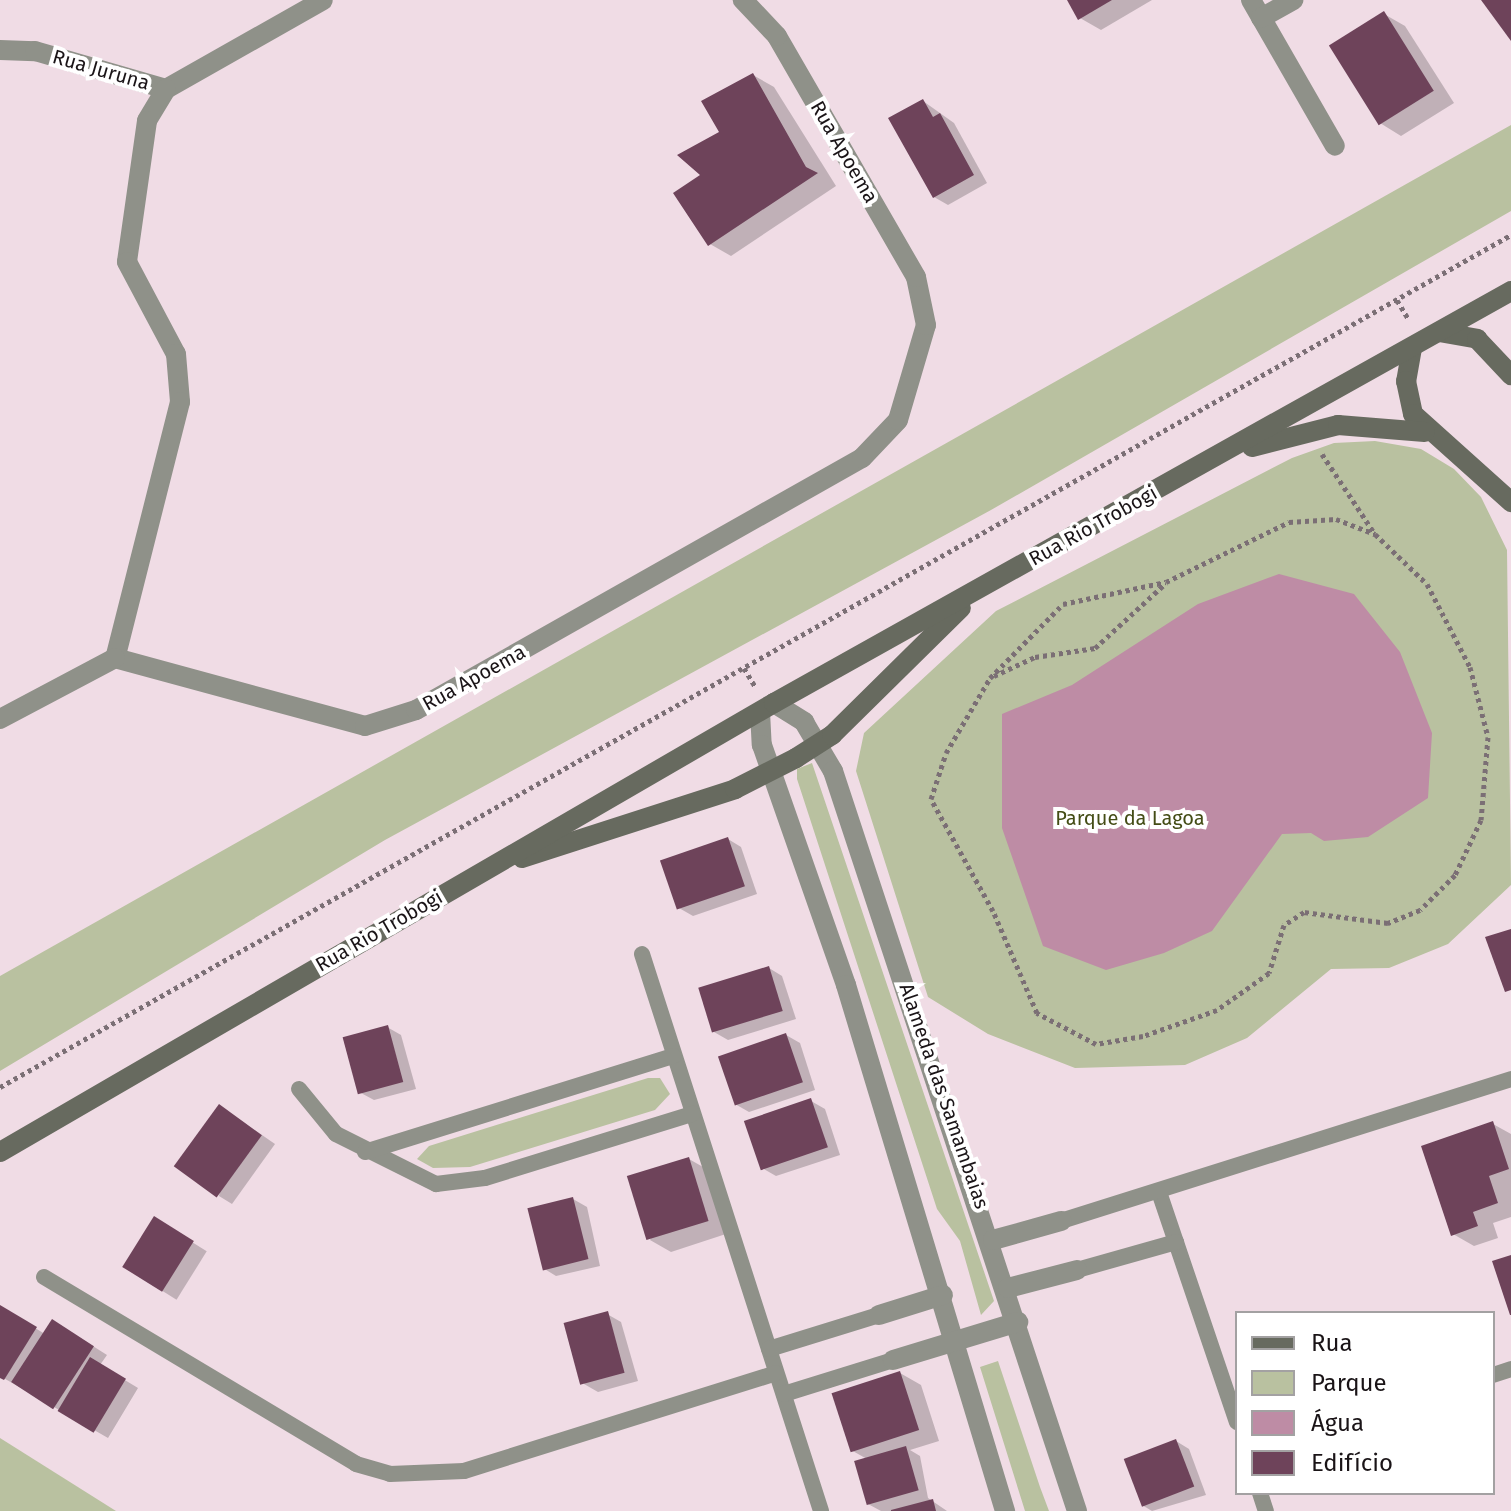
<!DOCTYPE html>
<meta charset="utf-8">
<style>
body{margin:0}
#map{position:relative;width:1511px;height:1511px;overflow:hidden;background:#f0dce5;font-family:"Fira Sans",sans-serif}
div>[style]{position:absolute}
.green>*{inset:0;background:#b9c1a0}
.water>*{inset:0;background:#be8ca5}
.shadow>*{inset:0;background:#0003;transform-origin:0 0}
.building>*{inset:0;background:#6e435a;transform-origin:0 0}
.path>*{height:5px;margin-top:-2.5px;transform-origin:0;background:repeating-linear-gradient(90deg,#7b6f75 0 4px,transparent 0 8px)}
.service>*{height:16px;margin:-8px;padding:0 8px;transform-origin:8px;border-radius:8px;background:#8f9189}
.minor>*{height:20px;margin:-10px;padding:0 10px;transform-origin:10px;border-radius:10px;background:#8f9189}
.secondary>*{height:20px;margin:-10px;padding:0 10px;transform-origin:10px;border-radius:10px;background:#676a5f}
span{translate:-50% -50%;white-space:nowrap;text-align:center;line-height:1.15;-webkit-text-stroke:8px #fff;paint-order:stroke}
.street-label{font-size:20px;color:#1a1417}
.park-label{font-size:20px;color:#444d16}
.legend{position:absolute;left:1235px;top:1311px;width:260px;height:184px;box-sizing:border-box;background:#fff;border:2px solid #a3a1a2;margin:0;padding:10px 14px;list-style:none;font-size:24px;color:#1a1417}
.legend li{display:flex;align-items:center;gap:16px;height:40px}
.legend b{width:40px;border:2px solid #a3a1a2}
</style>
<div id="map">
<div class="green">
<div style="clip-path:polygon(1511px 125px,1511px 211px,991px 510px,385px 840px,0 1071px,0 976px)"></div>
<div style="clip-path:polygon(1375px 441px,1421px 449px,1454px 469px,1481px 497px,1507px 550px,1511px 885px,1448px 944px,1389px 968px,1331px 969px,1247px 1038px,1185px 1065px,1075px 1068px,988px 1034px,928px 997px,856px 771px,864px 733px,996px 611px,1292px 458px,1334px 443px)"></div>
<div style="clip-path:polygon(812px 763px,994px 1301px,981px 1315px,960px 1241px,937px 1209px,797px 779px,797px 769px)"></div>
<div style="clip-path:polygon(648px 1078px,660px 1078px,670px 1094px,655px 1110px,470px 1167px,433px 1168px,417px 1159px,429px 1146px)"></div>
<div style="clip-path:polygon(998px 1361px,1040px 1487px,1049px 1511px,1025px 1511px,980px 1367px)"></div>
<div style="clip-path:polygon(0 1438px,116px 1511px,0 1511px)"></div>
</div>
<div class="water">
<div style="clip-path:polygon(1279px 574px,1354px 594px,1400px 652px,1432px 733px,1428px 798px,1368px 837px,1324px 841px,1311px 833px,1282px 834px,1212px 931px,1164px 953px,1106px 970px,1043px 946px,1002px 828px,1002px 714px,1072px 685px,1198px 604px)"></div>
</div>
<div class="shadow">
<div style="clip-path:polygon(1069px 0,1152px 0,1101px 30px,1080px 18px)"></div>
<div style="clip-path:polygon(1384px 14px,1405px 26px,1454px 103px,1401px 136px,1380px 123px)"></div>
<div style="clip-path:polygon(753px 75px,774px 87px,836px 186px,731px 256px,710px 244px,703px 175px)"></div>
<div style="clip-path:polygon(923px 101px,954px 123px,987px 183px,948px 205px,934px 197px)"></div>
<div style="clip-path:polygon(728px 839px,741px 847px,757px 894px,693px 916px,679px 908px)"></div>
<div style="clip-path:polygon(769px 968px,782px 976px,796px 1019px,728px 1040px,714px 1032px)"></div>
<div style="clip-path:polygon(387px 1027px,401px 1035px,416px 1089px,374px 1100px,361px 1093px)"></div>
<div style="clip-path:polygon(786px 1035px,800px 1043px,815px 1090px,749px 1112px,735px 1104px)"></div>
<div style="clip-path:polygon(811px 1101px,825px 1109px,840px 1155px,776px 1176px,762px 1168px)"></div>
<div style="clip-path:polygon(233px 1115px,275px 1144px,232px 1204px,219px 1196px)"></div>
<div style="clip-path:polygon(1493px 1124px,1511px 1134px,1511px 1217px,1493px 1223px,1498px 1238px,1474px 1246px,1453px 1234px)"></div>
<div style="clip-path:polygon(689px 1159px,710px 1171px,729px 1233px,671px 1252px,650px 1240px)"></div>
<div style="clip-path:polygon(573px 1199px,587px 1207px,600px 1266px,556px 1276px,543px 1268px)"></div>
<div style="left:155px;top:1219px;width:61px;height:57px;rotate:32deg"></div>
<div style="clip-path:polygon(0 1307px,45px 1334px,66px 1329px,107px 1355px,100px 1365px,138px 1388px,108px 1438px,0 1376px)"></div>
<div style="clip-path:polygon(607px 1314px,621px 1322px,638px 1381px,598px 1392px,584px 1384px)"></div>
<div style="clip-path:polygon(900px 1373px,921px 1385px,939px 1441px,910px 1450px,920px 1456px,928px 1498px,947px 1511px,881px 1511px,868px 1504px,867px 1459px,851px 1450px)"></div>
<div style="clip-path:polygon(1176px 1441px,1189px 1449px,1206px 1495px,1152px 1511px,1142px 1505px)"></div>
</div>
<div class="building">
<div style="clip-path:polygon(1067px 0,1112px 0,1078px 20px)"></div>
<div style="clip-path:polygon(1481px 0,1511px 0,1511px 41px)"></div>
<div style="left:1384px;top:11px;width:94px;height:65px;rotate:58deg"></div>
<div style="clip-path:polygon(753px 73px,806px 167px,818px 173px,708px 246px,673px 193px,700px 175px,677px 155px,719px 132px,701px 101px)"></div>
<div style="clip-path:polygon(923px 99px,933px 117px,940px 113px,974px 175px,933px 198px,888px 118px)"></div>
<div style="left:728px;top:837px;width:52px;height:72px;rotate:71deg"></div>
<div style="clip-path:polygon(1511px 929px,1511px 990px,1505px 992px,1485px 937px)"></div>
<div style="left:769px;top:966px;width:47px;height:74px;rotate:73deg"></div>
<div style="left:388px;top:1025px;width:59px;height:47px;rotate:75deg"></div>
<div style="left:786px;top:1033px;width:52px;height:72px;rotate:71deg"></div>
<div style="left:811px;top:1098px;width:52px;height:71px;rotate:71deg"></div>
<div style="left:219px;top:1104px;width:53px;height:77px;rotate:36deg"></div>
<div style="clip-path:polygon(1493px 1121px,1509px 1169px,1489px 1176px,1498px 1203px,1473px 1212px,1478px 1226px,1451px 1236px,1421px 1146px)"></div>
<div style="left:689px;top:1157px;width:67px;height:65px;rotate:73deg"></div>
<div style="left:573px;top:1197px;width:64px;height:47px;rotate:76deg"></div>
<div style="left:154px;top:1216px;width:47px;height:60px;rotate:32deg"></div>
<div style="clip-path:polygon(1511px 1255px,1511px 1315px,1510px 1315px,1492px 1261px)"></div>
<div style="clip-path:polygon(0 1305px,37px 1327px,4px 1380px,0 1378px)"></div>
<div style="left:608px;top:1311px;width:64px;height:46px;rotate:75deg"></div>
<div style="left:52px;top:1319px;width:50px;height:75px;rotate:33deg"></div>
<div style="left:90px;top:1357px;width:42px;height:63px;rotate:31deg"></div>
<div style="left:900px;top:1371px;width:62px;height:72px;rotate:72deg"></div>
<div style="left:1176px;top:1439px;width:51px;height:56px;rotate:69deg"></div>
<div style="left:906px;top:1446px;width:46px;height:54px;rotate:74deg"></div>
<div style="clip-path:polygon(933px 1499px,936px 1511px,891px 1511px,891px 1510px)"></div>
</div>
<div class="path">
<div style="left:1397px;top:300px;width:23px;rotate:59deg"></div>
<div style="left:1322px;top:454px;width:96px;rotate:56.5deg"></div>
<div style="left:1375px;top:534px;width:72px;rotate:43.9deg"></div>
<div style="left:1427px;top:584px;width:93px;rotate:62.6deg"></div>
<div style="left:1470px;top:667px;width:72px;rotate:75.6deg"></div>
<div style="left:1488px;top:737px;width:83px;rotate:94.8deg"></div>
<div style="left:1481px;top:820px;width:61px;rotate:115.3deg"></div>
<div style="left:1455px;top:875px;width:49px;rotate:135deg"></div>
<div style="left:1420px;top:910px;width:35px;rotate:158deg"></div>
<div style="left:1388px;top:923px;width:85px;rotate:-172.5deg"></div>
<div style="left:1304px;top:912px;width:24px;rotate:147deg"></div>
<div style="left:1284px;top:925px;width:50px;rotate:107.4deg"></div>
<div style="left:1269px;top:973px;width:64px;rotate:144.6deg"></div>
<div style="left:1217px;top:1010px;width:78px;rotate:160.6deg"></div>
<div style="left:1143px;top:1036px;width:48px;rotate:170.3deg"></div>
<div style="left:1096px;top:1044px;width:67px;rotate:-152.3deg"></div>
<div style="left:1037px;top:1013px;width:111px;rotate:-113.3deg"></div>
<div style="left:993px;top:911px;width:128px;rotate:-119deg"></div>
<div style="left:931px;top:799px;width:48px;rotate:-71.9deg"></div>
<div style="left:946px;top:753px;width:87px;rotate:-59.6deg"></div>
<div style="left:990px;top:678px;width:104px;rotate:-45.4deg"></div>
<div style="left:1063px;top:604px;width:105px;rotate:-12.1deg"></div>
<div style="left:1166px;top:582px;width:137px;rotate:-26deg"></div>
<div style="left:1289px;top:522px;width:47px;rotate:-3.7deg"></div>
<div style="left:1336px;top:519px;width:42px;rotate:21deg"></div>
<div style="left:744px;top:668px;width:21px;rotate:59deg"></div>
<div style="left:994px;top:676px;width:45px;rotate:-24.9deg"></div>
<div style="left:1035px;top:657px;width:61px;rotate:-8.5deg"></div>
<div style="left:1095px;top:648px;width:96px;rotate:-42.5deg"></div>
<div style="left:0;top:1087px;width:1735px;rotate:-29.42deg"></div>
</div>
<div class="service">
<div style="left:642px;top:954px;width:585px;rotate:72.18deg"></div>
<div style="left:299px;top:1089px;width:58px;rotate:50.6deg"></div>
<div style="left:336px;top:1134px;width:112px;rotate:26.6deg"></div>
<div style="left:436px;top:1184px;width:49px;rotate:-7deg"></div>
<div style="left:485px;top:1178px;width:217px;rotate:-17.2deg"></div>
<div style="left:365px;top:1152px;width:323px;rotate:-17.3deg"></div>
<div style="left:1159px;top:1192px;width:243px;rotate:71.3deg"></div>
<div style="left:1061px;top:1221px;width:472px;rotate:-17.5deg"></div>
<div style="left:1077px;top:1270px;width:103px;rotate:-15.8deg"></div>
<div style="left:44px;top:1277px;width:364px;rotate:30.9deg"></div>
<div style="left:356px;top:1464px;width:35px;rotate:16deg"></div>
<div style="left:390px;top:1474px;width:74px;rotate:-2.3deg"></div>
<div style="left:464px;top:1471px;width:327px;rotate:-17.4deg"></div>
<div style="left:769px;top:1349px;width:115px;rotate:-17.2deg"></div>
<div style="left:1493px;top:1375px;width:19px;rotate:-18deg"></div>
<div style="left:784px;top:1394px;width:114px;rotate:-17.3deg"></div>
<div style="left:1260px;top:1493px;width:19px;rotate:72deg"></div>
</div>
<div class="minor">
<div style="left:1251px;top:0;width:168px;rotate:60.1deg"></div>
<div style="left:1261px;top:18px;width:37px;rotate:-29deg"></div>
<div style="left:0;top:50px;width:35px;rotate:2deg"></div>
<div style="left:35px;top:51px;width:136px;rotate:16.2deg"></div>
<div style="left:166px;top:89px;width:180px;rotate:-29.5deg"></div>
<div style="left:166px;top:89px;width:37px;rotate:121deg"></div>
<div style="left:147px;top:121px;width:142px;rotate:98.1deg"></div>
<div style="left:127px;top:262px;width:104px;rotate:62deg"></div>
<div style="left:176px;top:354px;width:48px;rotate:85.2deg"></div>
<div style="left:180px;top:402px;width:264px;rotate:104.2deg"></div>
<div style="left:115px;top:658px;width:259px;rotate:15.2deg"></div>
<div style="left:365px;top:726px;width:53px;rotate:-17.4deg"></div>
<div style="left:416px;top:710px;width:512px;rotate:-29.47deg"></div>
<div style="left:862px;top:458px;width:52px;rotate:-46.5deg"></div>
<div style="left:898px;top:420px;width:99px;rotate:-73.6deg"></div>
<div style="left:926px;top:325px;width:49px;rotate:-101.8deg"></div>
<div style="left:916px;top:277px;width:278px;rotate:-120deg"></div>
<div style="left:777px;top:36px;width:50px;rotate:-133.4deg"></div>
<div style="left:774px;top:703px;width:36px;rotate:32deg"></div>
<div style="left:804px;top:722px;width:57px;rotate:59.4deg"></div>
<div style="left:833px;top:771px;width:779px;rotate:71.75deg"></div>
<div style="left:760px;top:712px;width:33px;rotate:87deg"></div>
<div style="left:762px;top:745px;width:254px;rotate:70.7deg"></div>
<div style="left:846px;top:985px;width:550px;rotate:73.18deg"></div>
<div style="left:0;top:719px;width:130px;rotate:-27.9deg"></div>
<div style="left:993px;top:1240px;width:71px;rotate:-15.6deg"></div>
<div style="left:1008px;top:1288px;width:71px;rotate:-14.6deg"></div>
<div style="left:879px;top:1315px;width:67px;rotate:-17.4deg"></div>
<div style="left:893px;top:1360px;width:131px;rotate:-16.9deg"></div>
</div>
<div class="secondary">
<div style="left:1439px;top:332px;width:39px;rotate:10deg"></div>
<div style="left:1477px;top:339px;width:50px;rotate:46.6deg"></div>
<div style="left:1412px;top:348px;width:34px;rotate:100deg"></div>
<div style="left:1406px;top:381px;width:34px;rotate:78deg"></div>
<div style="left:1413px;top:414px;width:132px;rotate:41.9deg"></div>
<div style="left:1252px;top:447px;width:89px;rotate:-14.3deg"></div>
<div style="left:1338px;top:425px;width:87px;rotate:4.6deg"></div>
<div style="left:522px;top:858px;width:224px;rotate:-17.9deg"></div>
<div style="left:735px;top:789px;width:68px;rotate:-26.9deg"></div>
<div style="left:796px;top:758px;width:43px;rotate:-32.6deg"></div>
<div style="left:832px;top:735px;width:181px;rotate:-44.6deg"></div>
<div style="left:0;top:1152px;width:895px;rotate:-30.12deg"></div>
<div style="left:774px;top:703px;width:844px;rotate:-29.21deg"></div>
</div>
<div class="street-label">
<span style="left:101px;top:70px;rotate:16deg">Rua Juruna</span>
<span style="left:844px;top:152px;rotate:60deg">Rua Apoema</span>
<span style="left:1093px;top:526px;rotate:-29deg">Rua Rio Trobogi</span>
<span style="left:474px;top:678px;rotate:-29deg">Rua Apoema</span>
<span style="left:379px;top:931px;rotate:-30deg">Rua Rio Trobogi</span>
<span style="left:944px;top:1096px;rotate:71deg">Alameda das Samambaias</span>
</div>
<div class="park-label">
<span style="left:1130px;top:818px">Parque da Lagoa</span>
</div>
<ul class="legend">
<li><b style="height:10px;background:#676a5f"></b>Rua</li>
<li><b style="height:22px;background:#b9c1a0"></b>Parque</li>
<li><b style="height:22px;background:#be8ca5"></b>Água</li>
<li><b style="height:22px;background:#6e435a"></b>Edifício</li>
</ul>
</div>
